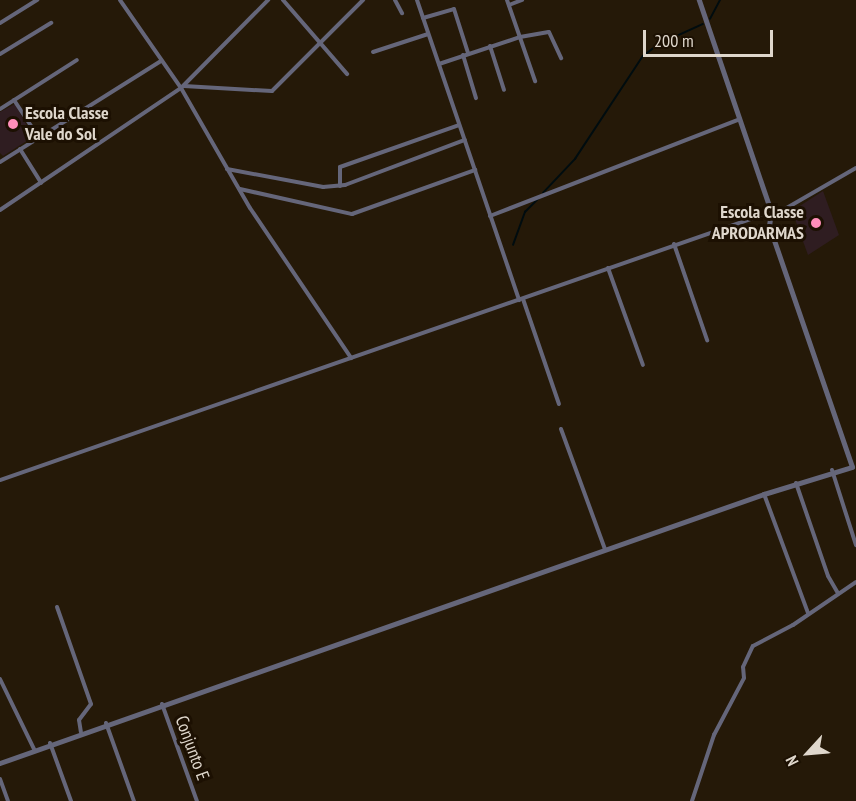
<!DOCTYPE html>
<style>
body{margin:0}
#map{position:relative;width:856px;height:801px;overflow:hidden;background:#251908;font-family:"PT Sans Narrow",sans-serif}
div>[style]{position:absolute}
.education>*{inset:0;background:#2f1d21}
.stream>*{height:1.5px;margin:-0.75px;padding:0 0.75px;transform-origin:0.75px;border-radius:0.75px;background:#000c0f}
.minor>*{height:4px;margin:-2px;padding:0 2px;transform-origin:2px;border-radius:2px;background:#65667a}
.tertiary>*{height:4.5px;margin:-2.25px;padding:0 2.25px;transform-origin:2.25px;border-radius:2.25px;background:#65667a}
.dots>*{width:16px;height:16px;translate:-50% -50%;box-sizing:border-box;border:3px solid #1c1002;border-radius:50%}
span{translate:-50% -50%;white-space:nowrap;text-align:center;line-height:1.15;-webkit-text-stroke:6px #1c1002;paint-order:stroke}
.poi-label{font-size:18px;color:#dfd7cc;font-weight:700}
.left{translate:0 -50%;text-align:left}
.right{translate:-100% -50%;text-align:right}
.street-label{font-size:18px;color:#dfd7cc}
.north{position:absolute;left:778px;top:723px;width:60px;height:60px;-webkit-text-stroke:4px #1c1002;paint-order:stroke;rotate:244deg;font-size:16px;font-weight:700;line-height:24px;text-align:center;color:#dfd7cc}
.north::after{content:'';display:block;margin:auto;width:21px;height:27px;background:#dfd7cc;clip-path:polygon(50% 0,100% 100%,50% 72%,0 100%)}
.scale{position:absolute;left:643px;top:30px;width:130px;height:27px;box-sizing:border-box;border:3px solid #dfd7cc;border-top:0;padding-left:8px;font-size:18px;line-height:21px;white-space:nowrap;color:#dfd7cc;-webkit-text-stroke:4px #1c1002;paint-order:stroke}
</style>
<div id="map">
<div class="education">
<div style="clip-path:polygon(15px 104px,33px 137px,3px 156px,0 153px,0 112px)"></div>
<div style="clip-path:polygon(823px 191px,839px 235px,808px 255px,792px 211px)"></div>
</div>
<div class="stream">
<div style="left:710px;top:19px;width:21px;rotate:-62deg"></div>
<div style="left:543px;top:193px;width:47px;rotate:-46.7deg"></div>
<div style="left:575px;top:159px;width:123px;rotate:-56.6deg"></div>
<div style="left:643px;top:56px;width:20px;rotate:-37deg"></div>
<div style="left:659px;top:44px;width:48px;rotate:-24.4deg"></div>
<div style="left:513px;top:245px;width:35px;rotate:-70deg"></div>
<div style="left:525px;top:212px;width:18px;rotate:-45deg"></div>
</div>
<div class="minor">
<div style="left:120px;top:0;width:107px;rotate:55.3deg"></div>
<div style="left:181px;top:88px;width:138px;rotate:60.1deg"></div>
<div style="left:250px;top:208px;width:181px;rotate:56deg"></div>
<div style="left:283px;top:0;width:98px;rotate:49.1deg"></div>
<div style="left:395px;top:0;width:15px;rotate:62deg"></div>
<div style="left:417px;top:0;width:317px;rotate:71.2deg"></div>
<div style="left:507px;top:0;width:86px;rotate:70.9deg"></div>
<div style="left:509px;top:5px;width:14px;rotate:-21deg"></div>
<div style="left:423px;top:18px;width:32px;rotate:-16deg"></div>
<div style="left:454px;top:9px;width:46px;rotate:72.3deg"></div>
<div style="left:0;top:23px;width:44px;rotate:-31.9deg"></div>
<div style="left:490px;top:46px;width:46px;rotate:72.3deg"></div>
<div style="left:373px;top:52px;width:58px;rotate:-18.1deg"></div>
<div style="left:0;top:54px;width:60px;rotate:-31.3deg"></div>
<div style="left:463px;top:55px;width:45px;rotate:73.2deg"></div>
<div style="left:439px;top:64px;width:85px;rotate:-18.4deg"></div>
<div style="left:520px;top:37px;width:29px;rotate:-10deg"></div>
<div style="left:549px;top:32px;width:29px;rotate:65deg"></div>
<div style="left:184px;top:86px;width:88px;rotate:3.3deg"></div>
<div style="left:272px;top:91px;width:129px;rotate:-45deg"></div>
<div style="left:14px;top:100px;width:45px;rotate:56.7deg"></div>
<div style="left:0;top:109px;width:91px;rotate:-32.5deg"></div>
<div style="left:20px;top:149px;width:40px;rotate:58deg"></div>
<div style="left:0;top:162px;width:190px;rotate:-32.1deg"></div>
<div style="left:227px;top:169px;width:98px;rotate:10.6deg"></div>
<div style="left:323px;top:187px;width:22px;rotate:-5deg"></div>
<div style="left:345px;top:185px;width:128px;rotate:-20.6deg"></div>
<div style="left:340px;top:186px;width:19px;rotate:-90deg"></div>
<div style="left:340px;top:167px;width:126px;rotate:-19.4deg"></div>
<div style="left:240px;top:189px;width:115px;rotate:12.6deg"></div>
<div style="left:352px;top:214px;width:131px;rotate:-19.7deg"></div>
<div style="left:0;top:210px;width:218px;rotate:-34deg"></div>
<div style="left:181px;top:88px;width:124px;rotate:-45.3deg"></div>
<div style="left:490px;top:216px;width:268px;rotate:-21.2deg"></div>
<div style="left:771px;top:217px;width:98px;rotate:-30deg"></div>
<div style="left:674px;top:244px;width:102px;rotate:71deg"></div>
<div style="left:608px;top:268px;width:103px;rotate:70.2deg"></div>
<div style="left:523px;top:299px;width:111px;rotate:71.1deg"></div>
<div style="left:561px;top:429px;width:128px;rotate:69.9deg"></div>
<div style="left:832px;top:470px;width:79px;rotate:72.3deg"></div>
<div style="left:0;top:480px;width:816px;rotate:-19.17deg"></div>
<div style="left:796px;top:483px;width:98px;rotate:71deg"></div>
<div style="left:828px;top:576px;width:20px;rotate:60deg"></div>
<div style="left:764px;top:494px;width:127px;rotate:69.7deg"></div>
<div style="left:57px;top:607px;width:103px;rotate:70.7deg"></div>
<div style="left:91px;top:704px;width:20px;rotate:127deg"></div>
<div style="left:79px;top:720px;width:12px;rotate:81deg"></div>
<div style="left:0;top:679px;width:78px;rotate:64.1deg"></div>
<div style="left:162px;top:704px;width:103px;rotate:70.2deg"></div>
<div style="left:106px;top:723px;width:83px;rotate:70.3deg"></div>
<div style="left:50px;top:743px;width:62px;rotate:70.1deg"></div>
<div style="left:0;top:779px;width:23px;rotate:70deg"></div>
<div style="left:692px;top:801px;width:70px;rotate:-71.6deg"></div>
<div style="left:714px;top:735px;width:64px;rotate:-62.2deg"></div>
<div style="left:744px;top:678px;width:11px;rotate:-95deg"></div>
<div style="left:743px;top:667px;width:23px;rotate:-65deg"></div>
<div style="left:753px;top:646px;width:45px;rotate:-27.7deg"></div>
<div style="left:793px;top:625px;width:76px;rotate:-34.3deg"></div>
</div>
<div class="tertiary">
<div style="left:0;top:763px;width:810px;rotate:-19.4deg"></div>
<div style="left:764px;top:494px;width:92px;rotate:-17.1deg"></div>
<div style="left:852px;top:467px;width:255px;rotate:-109deg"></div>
<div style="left:769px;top:226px;width:14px;rotate:-82deg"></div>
<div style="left:771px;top:212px;width:224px;rotate:-108.8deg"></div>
</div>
<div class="dots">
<div style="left:13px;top:124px;background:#ff8eba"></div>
<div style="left:816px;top:223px;background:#ff8eba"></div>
</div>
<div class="poi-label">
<span class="left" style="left:25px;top:124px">Escola Classe<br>Vale do Sol</span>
<span class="right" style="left:804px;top:223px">Escola Classe<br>APRODARMAS</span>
</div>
<div class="street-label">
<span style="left:192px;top:748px;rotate:70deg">Conjunto E</span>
</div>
<div class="north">N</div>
<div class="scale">200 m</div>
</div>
